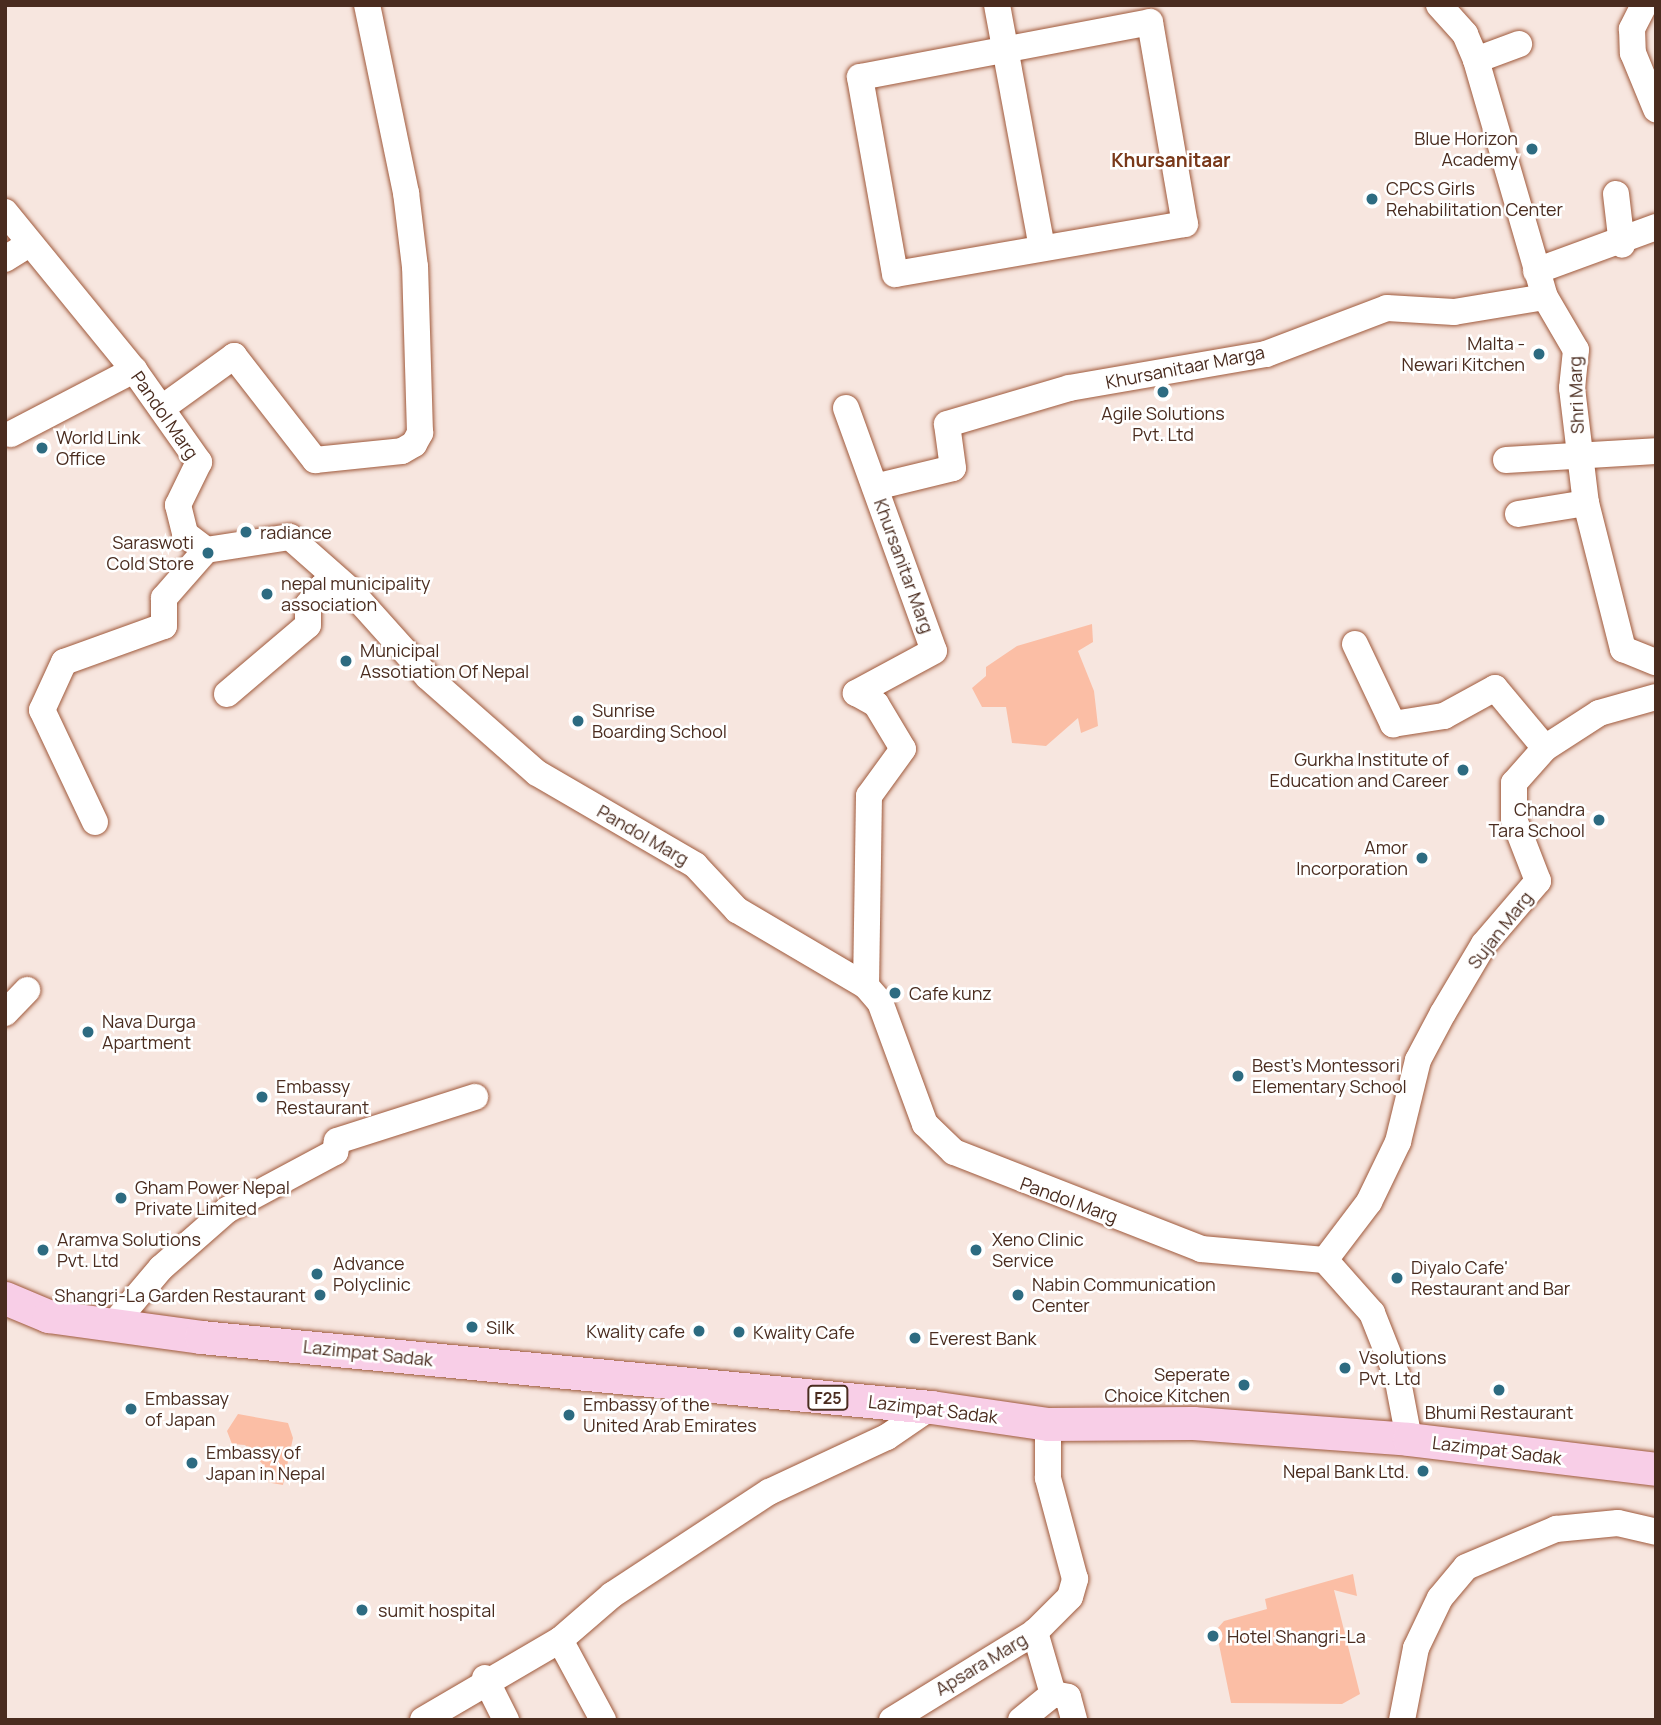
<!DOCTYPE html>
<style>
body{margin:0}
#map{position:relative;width:1661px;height:1725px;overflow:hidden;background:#f7e6df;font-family:Manrope,sans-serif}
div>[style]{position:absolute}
.green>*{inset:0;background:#fbbea5}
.roads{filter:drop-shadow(0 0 2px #9f593b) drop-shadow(0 0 2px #9f593b)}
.minor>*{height:26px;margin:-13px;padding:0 13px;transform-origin:13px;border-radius:13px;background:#fff}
.major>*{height:33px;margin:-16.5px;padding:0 16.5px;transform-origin:16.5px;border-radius:16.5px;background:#f8cee7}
.dots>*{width:19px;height:19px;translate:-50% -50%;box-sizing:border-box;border:4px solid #fff;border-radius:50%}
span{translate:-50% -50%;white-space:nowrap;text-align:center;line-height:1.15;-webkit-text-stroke:5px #fff;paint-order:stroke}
.shield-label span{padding:2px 5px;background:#fff;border:2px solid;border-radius:5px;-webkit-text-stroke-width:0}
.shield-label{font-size:16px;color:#4a2c1f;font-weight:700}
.poi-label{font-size:18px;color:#4a2c1f}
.right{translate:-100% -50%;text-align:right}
.left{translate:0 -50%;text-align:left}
.street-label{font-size:18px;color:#4a2c1f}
.neighbourhood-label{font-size:19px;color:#793819;font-weight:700}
.frame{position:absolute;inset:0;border:7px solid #4a2c1f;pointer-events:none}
</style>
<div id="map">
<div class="green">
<div style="clip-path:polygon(1092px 624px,1093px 642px,1078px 651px,1094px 691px,1098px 726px,1081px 733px,1078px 718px,1046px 746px,1012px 743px,1006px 707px,982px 707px,972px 688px,986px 676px,986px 667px,1017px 646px)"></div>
<div style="clip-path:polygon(238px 1414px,288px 1423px,293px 1438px,283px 1485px,266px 1482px,266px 1468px,245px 1445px,232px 1444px,227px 1431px)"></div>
<div style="clip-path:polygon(1353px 1574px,1357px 1596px,1334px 1590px,1360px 1694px,1342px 1704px,1231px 1703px,1216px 1630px,1224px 1621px,1267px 1609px,1265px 1599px)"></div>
</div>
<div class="roads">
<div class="minor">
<div style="left:997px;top:5px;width:246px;rotate:79.5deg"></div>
<div style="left:1439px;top:5px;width:39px;rotate:48deg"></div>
<div style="left:1465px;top:34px;width:28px;rotate:67deg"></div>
<div style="left:1476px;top:60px;width:247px;rotate:73.8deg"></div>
<div style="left:1545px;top:297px;width:61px;rotate:59.7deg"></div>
<div style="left:1576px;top:350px;width:38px;rotate:96deg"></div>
<div style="left:1572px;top:388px;width:116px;rotate:83.1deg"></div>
<div style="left:1586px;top:503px;width:151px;rotate:75.8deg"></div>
<div style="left:1623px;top:649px;width:35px;rotate:22deg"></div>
<div style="left:1644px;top:5px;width:27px;rotate:117deg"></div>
<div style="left:1632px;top:29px;width:24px;rotate:88deg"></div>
<div style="left:1633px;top:53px;width:61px;rotate:67.7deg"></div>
<div style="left:1150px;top:22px;width:205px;rotate:80.2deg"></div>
<div style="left:1185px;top:224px;width:294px;rotate:170.2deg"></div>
<div style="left:895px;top:274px;width:200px;rotate:-100.1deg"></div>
<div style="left:860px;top:77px;width:295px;rotate:-10.7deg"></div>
<div style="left:1476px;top:60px;width:46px;rotate:-20.4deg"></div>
<div style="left:1616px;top:194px;width:51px;rotate:83.3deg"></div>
<div style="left:5px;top:212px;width:204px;rotate:50.8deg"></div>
<div style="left:134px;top:370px;width:113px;rotate:54.8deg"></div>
<div style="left:199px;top:462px;width:48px;rotate:116deg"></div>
<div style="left:178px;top:505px;width:30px;rotate:76deg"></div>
<div style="left:185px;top:534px;width:26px;rotate:37deg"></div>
<div style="left:206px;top:550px;width:85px;rotate:-8.8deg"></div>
<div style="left:290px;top:537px;width:79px;rotate:41.4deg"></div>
<div style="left:349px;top:589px;width:118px;rotate:48.1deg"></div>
<div style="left:428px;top:677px;width:145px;rotate:41.4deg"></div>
<div style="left:537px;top:773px;width:183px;rotate:30.2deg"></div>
<div style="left:695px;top:865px;width:62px;rotate:47deg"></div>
<div style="left:737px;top:910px;width:150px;rotate:30.5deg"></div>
<div style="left:866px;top:986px;width:21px;rotate:49deg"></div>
<div style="left:880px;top:1002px;width:130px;rotate:69.8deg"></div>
<div style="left:925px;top:1124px;width:40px;rotate:44deg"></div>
<div style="left:954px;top:1152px;width:265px;rotate:21.4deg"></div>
<div style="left:1201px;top:1249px;width:124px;rotate:5.1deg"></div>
<div style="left:1325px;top:1260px;width:71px;rotate:48.4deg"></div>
<div style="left:1372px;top:1313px;width:68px;rotate:68.4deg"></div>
<div style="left:1397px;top:1376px;width:64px;rotate:79.2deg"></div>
<div style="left:5px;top:259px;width:28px;rotate:-32deg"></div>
<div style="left:1536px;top:271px;width:128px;rotate:-20.1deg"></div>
<div style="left:162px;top:408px;width:89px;rotate:-35.8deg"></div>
<div style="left:234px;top:356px;width:132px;rotate:52.1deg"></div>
<div style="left:315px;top:460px;width:87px;rotate:-5.9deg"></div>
<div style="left:402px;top:451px;width:14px;rotate:-30deg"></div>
<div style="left:414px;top:444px;width:13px;rotate:-61deg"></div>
<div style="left:420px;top:433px;width:166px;rotate:-91.7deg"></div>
<div style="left:415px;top:267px;width:75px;rotate:-96.9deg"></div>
<div style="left:406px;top:193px;width:192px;rotate:-101.7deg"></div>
<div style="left:846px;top:408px;width:258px;rotate:70.1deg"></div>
<div style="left:934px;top:651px;width:89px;rotate:151.7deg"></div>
<div style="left:856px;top:693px;width:23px;rotate:29deg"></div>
<div style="left:876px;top:704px;width:52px;rotate:59deg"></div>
<div style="left:903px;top:749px;width:58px;rotate:125.9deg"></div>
<div style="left:869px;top:796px;width:190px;rotate:90.9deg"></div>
<div style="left:11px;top:434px;width:139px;rotate:-27.5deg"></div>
<div style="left:1506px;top:460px;width:150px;rotate:-3.4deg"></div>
<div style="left:875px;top:487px;width:80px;rotate:-13.7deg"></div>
<div style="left:953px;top:468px;width:44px;rotate:-97.8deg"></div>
<div style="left:947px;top:424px;width:127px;rotate:-16.4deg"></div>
<div style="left:1069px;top:388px;width:200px;rotate:-9.8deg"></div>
<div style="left:1266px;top:354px;width:129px;rotate:-20.8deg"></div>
<div style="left:1387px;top:308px;width:67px;rotate:3.4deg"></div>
<div style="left:1454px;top:312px;width:92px;rotate:-9.4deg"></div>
<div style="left:1518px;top:514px;width:69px;rotate:-9.2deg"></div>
<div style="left:1355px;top:644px;width:89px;rotate:64.6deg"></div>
<div style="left:1393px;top:724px;width:52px;rotate:-8.9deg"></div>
<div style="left:1444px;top:716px;width:58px;rotate:-28.8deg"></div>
<div style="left:1495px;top:688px;width:78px;rotate:50.2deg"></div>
<div style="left:227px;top:694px;width:106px;rotate:-40.4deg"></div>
<div style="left:308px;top:625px;width:20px;rotate:-90deg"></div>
<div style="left:308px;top:605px;width:23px;rotate:-52deg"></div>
<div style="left:322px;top:587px;width:27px;rotate:4deg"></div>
<div style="left:95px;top:822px;width:124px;rotate:-115.3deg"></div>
<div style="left:42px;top:710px;width:53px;rotate:-65.4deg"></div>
<div style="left:64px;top:662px;width:106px;rotate:-19.8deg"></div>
<div style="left:164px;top:626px;width:28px;rotate:-90deg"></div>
<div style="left:164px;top:598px;width:64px;rotate:-48.8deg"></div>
<div style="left:5px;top:1013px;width:32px;rotate:-46deg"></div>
<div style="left:1325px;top:1260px;width:73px;rotate:-52.8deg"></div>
<div style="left:1369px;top:1202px;width:67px;rotate:-64.2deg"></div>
<div style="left:1398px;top:1142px;width:84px;rotate:-76.3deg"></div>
<div style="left:1418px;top:1060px;width:53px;rotate:-62deg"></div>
<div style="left:1443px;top:1013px;width:80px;rotate:-59.3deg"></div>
<div style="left:1484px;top:944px;width:83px;rotate:-49.4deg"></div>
<div style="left:1538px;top:881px;width:66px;rotate:-111.2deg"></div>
<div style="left:1514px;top:819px;width:36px;rotate:-90deg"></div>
<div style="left:1514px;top:783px;width:47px;rotate:-48.5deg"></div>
<div style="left:1545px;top:748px;width:64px;rotate:-32.9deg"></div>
<div style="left:1599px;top:713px;width:59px;rotate:-15.7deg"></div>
<div style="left:112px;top:1326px;width:76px;rotate:-49.8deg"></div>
<div style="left:161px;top:1268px;width:88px;rotate:-41.3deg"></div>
<div style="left:227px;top:1210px;width:123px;rotate:-28.2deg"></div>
<div style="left:335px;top:1152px;width:11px;rotate:-80deg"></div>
<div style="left:337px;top:1141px;width:145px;rotate:-17.7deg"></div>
<div style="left:560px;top:1640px;width:91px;rotate:61.7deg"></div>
<div style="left:485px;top:1678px;width:47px;rotate:63.4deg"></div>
<div style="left:1053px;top:1694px;width:15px;rotate:11deg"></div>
<div style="left:1068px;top:1697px;width:24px;rotate:75deg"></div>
<div style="left:423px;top:1720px;width:159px;rotate:-30.3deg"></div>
<div style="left:560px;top:1640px;width:69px;rotate:-40.9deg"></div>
<div style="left:612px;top:1595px;width:188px;rotate:-33.3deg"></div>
<div style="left:769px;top:1492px;width:130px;rotate:-25deg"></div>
<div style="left:887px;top:1437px;width:53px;rotate:-34.3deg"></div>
<div style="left:892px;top:1720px;width:168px;rotate:-31.6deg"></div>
<div style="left:1021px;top:1720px;width:41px;rotate:-39.1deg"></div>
<div style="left:1053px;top:1694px;width:65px;rotate:-106.2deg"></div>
<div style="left:1035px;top:1632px;width:49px;rotate:-45deg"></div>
<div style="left:1070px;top:1597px;width:19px;rotate:-74deg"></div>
<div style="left:1075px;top:1579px;width:105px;rotate:-105deg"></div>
<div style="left:1048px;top:1478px;width:54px;rotate:-90deg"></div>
<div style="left:1402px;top:1720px;width:73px;rotate:-79deg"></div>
<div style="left:1416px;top:1648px;width:55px;rotate:-64.4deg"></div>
<div style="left:1440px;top:1598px;width:40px;rotate:-50deg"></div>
<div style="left:1466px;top:1567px;width:98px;rotate:-22.9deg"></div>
<div style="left:1556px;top:1529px;width:62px;rotate:-5.5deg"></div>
<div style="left:1618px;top:1523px;width:39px;rotate:13deg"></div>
</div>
<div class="major">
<div style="left:5px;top:1298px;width:47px;rotate:22.7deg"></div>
<div style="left:48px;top:1316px;width:154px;rotate:7.8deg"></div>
<div style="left:201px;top:1337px;width:733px;rotate:5.48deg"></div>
<div style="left:931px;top:1407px;width:118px;rotate:8.3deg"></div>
<div style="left:1048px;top:1424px;width:145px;rotate:-0.4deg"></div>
<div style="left:1193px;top:1423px;width:217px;rotate:4.2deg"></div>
<div style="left:1409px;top:1439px;width:249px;rotate:6.9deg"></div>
</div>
</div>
<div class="dots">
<div style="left:1532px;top:149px;background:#2d6b81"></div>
<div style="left:1372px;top:199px;background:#2d6b81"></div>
<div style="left:1539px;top:354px;background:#2d6b81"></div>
<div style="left:1163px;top:392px;background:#2d6b81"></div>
<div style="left:42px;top:448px;background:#2d6b81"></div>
<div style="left:246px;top:532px;background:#2d6b81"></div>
<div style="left:208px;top:553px;background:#2d6b81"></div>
<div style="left:267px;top:594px;background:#2d6b81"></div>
<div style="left:346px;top:661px;background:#2d6b81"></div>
<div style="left:578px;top:721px;background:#2d6b81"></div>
<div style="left:1463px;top:770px;background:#2d6b81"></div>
<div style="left:1599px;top:820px;background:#2d6b81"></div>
<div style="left:1422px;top:858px;background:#2d6b81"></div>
<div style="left:895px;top:993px;background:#2d6b81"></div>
<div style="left:88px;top:1032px;background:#2d6b81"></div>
<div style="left:1238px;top:1076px;background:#2d6b81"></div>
<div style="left:262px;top:1097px;background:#2d6b81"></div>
<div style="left:121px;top:1198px;background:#2d6b81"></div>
<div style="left:43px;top:1250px;background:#2d6b81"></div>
<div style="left:976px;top:1250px;background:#2d6b81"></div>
<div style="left:317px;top:1274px;background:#2d6b81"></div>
<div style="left:1397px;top:1278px;background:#2d6b81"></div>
<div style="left:320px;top:1295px;background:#2d6b81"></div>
<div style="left:1018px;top:1295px;background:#2d6b81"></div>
<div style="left:472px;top:1327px;background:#2d6b81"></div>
<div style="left:699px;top:1331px;background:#2d6b81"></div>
<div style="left:739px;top:1332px;background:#2d6b81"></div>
<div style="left:915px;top:1338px;background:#2d6b81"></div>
<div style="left:1345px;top:1368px;background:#2d6b81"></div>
<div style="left:1244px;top:1385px;background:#2d6b81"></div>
<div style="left:1499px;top:1390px;background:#2d6b81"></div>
<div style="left:131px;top:1409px;background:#2d6b81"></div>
<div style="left:569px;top:1415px;background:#2d6b81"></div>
<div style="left:192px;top:1463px;background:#2d6b81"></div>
<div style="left:1423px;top:1471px;background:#2d6b81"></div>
<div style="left:362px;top:1610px;background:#2d6b81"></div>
<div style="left:1213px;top:1636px;background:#2d6b81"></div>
</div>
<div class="shield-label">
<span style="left:828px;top:1398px">F25</span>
</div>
<div class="poi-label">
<span class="right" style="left:1518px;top:149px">Blue Horizon<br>Academy</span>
<span class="left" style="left:1386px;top:199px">CPCS Girls<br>Rehabilitation Center</span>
<span class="right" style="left:1525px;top:354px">Malta -<br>Newari Kitchen</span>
<span style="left:1163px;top:424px">Agile Solutions<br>Pvt. Ltd</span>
<span class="left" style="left:56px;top:448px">World Link<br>Office</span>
<span class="left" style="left:260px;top:532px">radiance</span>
<span class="right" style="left:194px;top:553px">Saraswoti<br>Cold Store</span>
<span class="left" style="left:281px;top:594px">nepal municipality<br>association</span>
<span class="left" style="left:360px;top:661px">Municipal<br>Assotiation Of Nepal</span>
<span class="left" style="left:592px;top:721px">Sunrise<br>Boarding School</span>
<span class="right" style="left:1449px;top:770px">Gurkha Institute of<br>Education and Career</span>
<span class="right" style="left:1585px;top:820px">Chandra<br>Tara School</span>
<span class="right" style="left:1408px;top:858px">Amor<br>Incorporation</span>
<span class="left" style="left:909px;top:993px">Cafe kunz</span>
<span class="left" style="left:102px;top:1032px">Nava Durga<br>Apartment</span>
<span class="left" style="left:1252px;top:1076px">Best's Montessori<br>Elementary School</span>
<span class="left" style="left:276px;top:1097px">Embassy<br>Restaurant</span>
<span class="left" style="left:135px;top:1198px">Gham Power Nepal<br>Private Limited</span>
<span class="left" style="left:57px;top:1250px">Aramva Solutions<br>Pvt. Ltd</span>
<span class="left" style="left:992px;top:1250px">Xeno Clinic<br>Service</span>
<span class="left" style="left:333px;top:1274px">Advance<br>Polyclinic</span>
<span class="left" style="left:1411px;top:1278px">Diyalo Cafe'<br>Restaurant and Bar</span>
<span class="left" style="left:1032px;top:1295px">Nabin Communication<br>Center</span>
<span class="right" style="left:306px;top:1295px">Shangri-La Garden Restaurant</span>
<span class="left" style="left:486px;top:1327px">Silk</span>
<span class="right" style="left:685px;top:1331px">Kwality cafe</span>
<span class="left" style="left:753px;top:1332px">Kwality Cafe</span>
<span class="left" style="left:929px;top:1338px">Everest Bank</span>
<span class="left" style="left:1359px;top:1368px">Vsolutions<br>Pvt. Ltd</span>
<span class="right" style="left:1230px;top:1385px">Seperate<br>Choice Kitchen</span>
<span class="left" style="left:145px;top:1409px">Embassay<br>of Japan</span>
<span class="left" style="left:583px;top:1415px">Embassy of the<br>United Arab Emirates</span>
<span style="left:1499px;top:1412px">Bhumi Restaurant</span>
<span class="left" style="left:206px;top:1463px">Embassy of<br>Japan in Nepal</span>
<span class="right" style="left:1409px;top:1471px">Nepal Bank Ltd.</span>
<span class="left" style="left:378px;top:1610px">sumit hospital</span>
<span class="left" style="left:1227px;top:1636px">Hotel Shangri-La</span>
</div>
<div class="street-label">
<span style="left:1185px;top:367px;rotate:-11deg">Khursanitaar Marga</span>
<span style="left:1576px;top:395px;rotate:-92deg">Shri Marg</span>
<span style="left:165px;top:415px;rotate:55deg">Pandol Marg</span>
<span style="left:904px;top:566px;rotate:70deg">Khursanitar Marg</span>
<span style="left:643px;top:835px;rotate:30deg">Pandol Marg</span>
<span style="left:1500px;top:930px;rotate:-52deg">Sujan Marg</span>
<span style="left:1069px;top:1200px;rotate:20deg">Pandol Marg</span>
<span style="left:368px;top:1353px;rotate:6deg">Lazimpat Sadak</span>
<span style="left:933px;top:1409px;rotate:7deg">Lazimpat Sadak</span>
<span style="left:1497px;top:1450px;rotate:7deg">Lazimpat Sadak</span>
<span style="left:981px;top:1664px;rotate:-31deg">Apsara Marg</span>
</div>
<div class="neighbourhood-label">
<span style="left:1171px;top:161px">Khursanitaar</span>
</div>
<div class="frame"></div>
</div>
